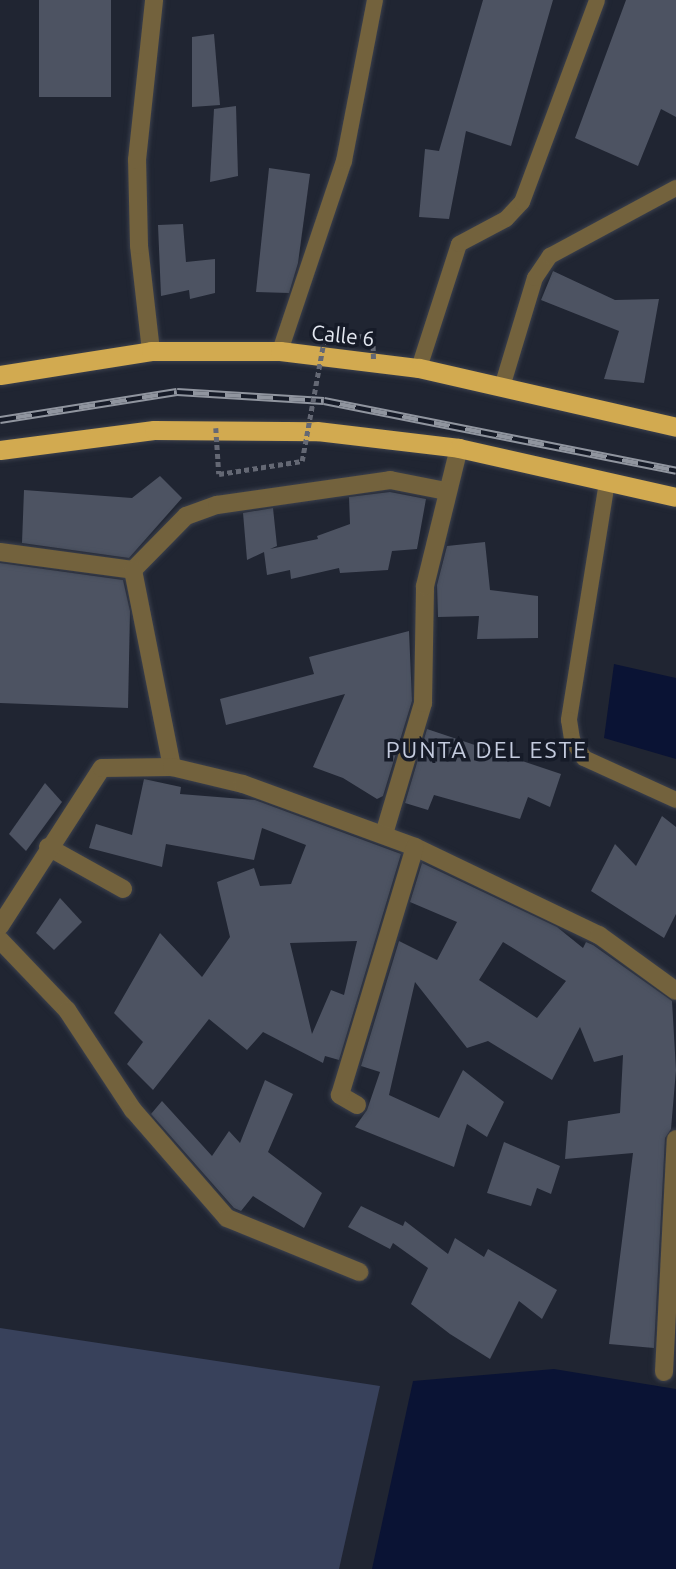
<!DOCTYPE html>
<style>
body{margin:0}
#map{position:relative;width:676px;height:1569px;overflow:hidden;background:#202532;font-family:Ubuntu,sans-serif}
div>[style]{position:absolute}
.green>*{inset:0;background:#38415b}
.water>*{inset:0;background:#0a1334}
.building>*{inset:0;background:#4d5362;transform-origin:0 0}
.roads{filter:drop-shadow(0 0 2px #3b404d) drop-shadow(0 0 2px #3b404d)}
.service>*{height:16px;margin:-8px;padding:0 8px;transform-origin:8px;border-radius:8px;background:#73623d}
.minor>*{height:18px;margin:-9px;padding:0 9px;transform-origin:9px;border-radius:9px;background:#73623d}
.trunk>*{height:19px;margin:-9.5px;padding:0 9.5px;transform-origin:9.5px;border-radius:9.5px;background:#d2aa50}
.rail>*{height:8px;margin-top:-4px;transform-origin:0;background:repeating-linear-gradient(90deg,#161b28 0 16px,#90959f 0 32px);box-sizing:border-box;border-block:2px solid #90959f}
.path-bridge>*{height:4.5px;margin-top:-2.25px;transform-origin:0;background:repeating-linear-gradient(90deg,#646874 0 5px,transparent 0 8.5px)}
span{translate:-50% -50%;white-space:nowrap;text-align:center;line-height:1.15;-webkit-text-stroke:7px #161b28;paint-order:stroke}
.street-label{font-size:21px;color:#e4e8f1}
.neighbourhood-label{font-size:23px;color:#c4cbde;letter-spacing:2px}
</style>
<div id="map">
<div class="green">
<div style="clip-path:polygon(0 1328px,380px 1386px,339px 1569px,0 1569px)"></div>
</div>
<div class="water">
<div style="clip-path:polygon(614px 664px,676px 678px,676px 759px,604px 738px)"></div>
<div style="clip-path:polygon(554px 1369px,676px 1389px,676px 1569px,372px 1569px,413px 1381px)"></div>
</div>
<div class="building">
<div style="left:39px;top:0;width:72px;height:97px"></div>
<div style="clip-path:polygon(483px 0,553px 0,511px 146px,466px 131px,449px 219px,419px 217px,425px 149px,439px 151px)"></div>
<div style="clip-path:polygon(626px 0,676px 0,676px 117px,661px 109px,638px 166px,575px 138px)"></div>
<div style="clip-path:polygon(214px 34px,220px 105px,192px 107px,192px 37px)"></div>
<div style="clip-path:polygon(236px 106px,238px 176px,210px 182px,214px 109px)"></div>
<div style="clip-path:polygon(269px 168px,310px 174px,298px 263px,289px 293px,256px 292px)"></div>
<div style="clip-path:polygon(183px 224px,186px 262px,215px 259px,215px 293px,190px 299px,189px 290px,161px 296px,158px 225px)"></div>
<div style="clip-path:polygon(553px 271px,615px 300px,659px 299px,644px 383px,604px 379px,619px 331px,541px 300px)"></div>
<div style="clip-path:polygon(160px 476px,182px 498px,129px 558px,22px 543px,24px 490px,132px 498px)"></div>
<div style="clip-path:polygon(390px 492px,426px 499px,417px 549px,392px 551px,388px 570px,340px 573px,339px 568px,291px 579px,290px 570px,267px 575px,264px 552px,247px 560px,243px 513px,273px 508px,277px 546px,270px 549px,318px 539px,317px 536px,350px 524px,349px 497px)"></div>
<div style="clip-path:polygon(485px 542px,490px 590px,538px 596px,538px 638px,477px 639px,479px 616px,438px 617px,437px 585px,447px 546px)"></div>
<div style="clip-path:polygon(0 563px,123px 580px,130px 611px,128px 708px,0 703px)"></div>
<div style="clip-path:polygon(409px 631px,412px 701px,383px 796px,377px 799px,343px 778px,313px 767px,345px 694px,226px 725px,220px 699px,314px 674px,309px 657px)"></div>
<div style="clip-path:polygon(427px 729px,561px 774px,550px 807px,528px 797px,520px 819px,434px 795px,428px 810px,405px 803px)"></div>
<div style="clip-path:polygon(evenodd,144px 779px,181px 787px,180px 794px,255px 800px,401px 854px,339px 1060px,325px 1056px,323px 1063px,263px 1032px,247px 1050px,209px 1019px,153px 1090px,127px 1064px,143px 1042px,114px 1013px,160px 933px,202px 977px,230px 937px,217px 882px,254px 868px,260px 886px,291px 884px,306px 845px,262px 828px,254px 860px,166px 844px,162px 867px,89px 848px,96px 824px,132px 835px,144px 779px,357px 941px,344px 995px,331px 990px,312px 1034px,290px 943px,357px 941px)"></div>
<div style="clip-path:polygon(45px 783px,62px 802px,26px 851px,9px 834px)"></div>
<div style="clip-path:polygon(662px 816px,676px 827px,676px 914px,664px 938px,591px 891px,615px 844px,636px 866px)"></div>
<div style="clip-path:polygon(evenodd,422px 863px,557px 927px,583px 948px,586px 942px,593px 945px,672px 1001px,676px 1070px,671px 1129px,665px 1138px,654px 1348px,609px 1344px,633px 1153px,565px 1159px,568px 1121px,620px 1113px,623px 1055px,594px 1062px,580px 1027px,552px 1080px,488px 1041px,467px 1048px,415px 982px,389px 1095px,439px 1118px,463px 1070px,504px 1102px,487px 1137px,467px 1124px,454px 1167px,355px 1127px,367px 1110px,380px 1072px,361px 1066px,399px 941px,437px 960px,457px 922px,410px 902px,422px 863px,503px 942px,566px 981px,537px 1018px,479px 980px,503px 942px)"></div>
<div style="clip-path:polygon(60px 898px,82px 922px,54px 950px,36px 933px)"></div>
<div style="clip-path:polygon(265px 1080px,293px 1094px,268px 1152px,322px 1193px,304px 1228px,253px 1196px,241px 1211px,234px 1208px,151px 1114px,162px 1101px,212px 1156px,229px 1131px,240px 1143px)"></div>
<div style="clip-path:polygon(504px 1142px,560px 1166px,551px 1194px,537px 1188px,531px 1206px,487px 1193px)"></div>
<div style="clip-path:polygon(361px 1206px,403px 1226px,405px 1221px,448px 1254px,455px 1238px,484px 1257px,488px 1249px,557px 1290px,542px 1319px,519px 1301px,490px 1359px,450px 1334px,411px 1304px,428px 1268px,393px 1243px,390px 1249px,348px 1227px)"></div>
</div>
<div class="roads">
<div class="service">
<div style="left:280px;top:351px;width:200px;rotate:-71.4deg"></div>
<div style="left:344px;top:161px;width:164px;rotate:-79.1deg"></div>
<div style="left:419px;top:368px;width:130px;rotate:-72.1deg"></div>
<div style="left:459px;top:244px;width:53px;rotate:-28deg"></div>
<div style="left:506px;top:219px;width:23px;rotate:-47deg"></div>
<div style="left:522px;top:202px;width:215px;rotate:-69.6deg"></div>
<div style="left:502px;top:387px;width:114px;rotate:-73.2deg"></div>
<div style="left:535px;top:278px;width:27px;rotate:-56deg"></div>
<div style="left:550px;top:256px;width:143px;rotate:-28.4deg"></div>
<div style="left:607px;top:482px;width:241px;rotate:99.1deg"></div>
<div style="left:569px;top:720px;width:20px;rotate:81deg"></div>
<div style="left:572px;top:740px;width:22px;rotate:56deg"></div>
<div style="left:584px;top:758px;width:101px;rotate:24.5deg"></div>
</div>
<div class="minor">
<div style="left:151px;top:351px;width:107px;rotate:-96.5deg"></div>
<div style="left:139px;top:245px;width:85px;rotate:-91.3deg"></div>
<div style="left:137px;top:160px;width:161px;rotate:-83.9deg"></div>
<div style="left:0;top:552px;width:134px;rotate:7.7deg"></div>
<div style="left:133px;top:570px;width:76px;rotate:-45.5deg"></div>
<div style="left:186px;top:516px;width:33px;rotate:-20deg"></div>
<div style="left:217px;top:505px;width:175px;rotate:-8.2deg"></div>
<div style="left:390px;top:480px;width:57px;rotate:11.1deg"></div>
<div style="left:133px;top:570px;width:201px;rotate:78.8deg"></div>
<div style="left:384px;top:834px;width:137px;rotate:-73.4deg"></div>
<div style="left:423px;top:703px;width:117px;rotate:-89deg"></div>
<div style="left:425px;top:586px;width:142px;rotate:-76.2deg"></div>
<div style="left:48px;top:847px;width:86px;rotate:29.2deg"></div>
<div style="left:0;top:926px;width:188px;rotate:-57.2deg"></div>
<div style="left:102px;top:768px;width:70px;rotate:-0.8deg"></div>
<div style="left:172px;top:767px;width:73px;rotate:13.5deg"></div>
<div style="left:243px;top:784px;width:183px;rotate:20.1deg"></div>
<div style="left:415px;top:847px;width:204px;rotate:25.6deg"></div>
<div style="left:599px;top:935px;width:95px;rotate:36deg"></div>
<div style="left:0;top:940px;width:97px;rotate:46.3deg"></div>
<div style="left:67px;top:1010px;width:120px;rotate:56.6deg"></div>
<div style="left:133px;top:1110px;width:143px;rotate:49deg"></div>
<div style="left:227px;top:1218px;width:143px;rotate:22.2deg"></div>
<div style="left:357px;top:1105px;width:20px;rotate:-150deg"></div>
<div style="left:340px;top:1095px;width:259px;rotate:-73.2deg"></div>
<div style="left:664px;top:1372px;width:233px;rotate:-87.1deg"></div>
</div>
<div class="trunk">
<div style="left:0;top:375px;width:153px;rotate:-9deg"></div>
<div style="left:151px;top:351px;width:129px"></div>
<div style="left:280px;top:351px;width:140px;rotate:7deg"></div>
<div style="left:419px;top:368px;width:264px;rotate:12.9deg"></div>
<div style="left:0;top:450px;width:155px;rotate:-7.4deg"></div>
<div style="left:154px;top:430px;width:163px;rotate:0.4deg"></div>
<div style="left:317px;top:431px;width:143px;rotate:6.8deg"></div>
<div style="left:459px;top:448px;width:222px;rotate:12.7deg"></div>
</div>
</div>
<div class="rail">
<div style="left:0;top:420px;width:179px;rotate:-9deg"></div>
<div style="left:177px;top:392px;width:147px;rotate:3.5deg"></div>
<div style="left:324px;top:401px;width:359px;rotate:11.2deg"></div>
</div>
<div class="path-bridge">
<div style="left:216px;top:428px;width:46px;rotate:86.3deg"></div>
<div style="left:219px;top:474px;width:84px;rotate:-8.9deg"></div>
<div style="left:302px;top:461px;width:129px;rotate:-79.7deg"></div>
<div style="left:325px;top:334px;width:48px;rotate:3.6deg"></div>
<div style="left:373px;top:337px;width:23px;rotate:88deg"></div>
</div>
<div class="street-label">
<span style="left:343px;top:335px;rotate:6deg">Calle 6</span>
</div>
<div class="neighbourhood-label">
<span style="left:487px;top:750px">PUNTA DEL ESTE</span>
</div>
</div>
